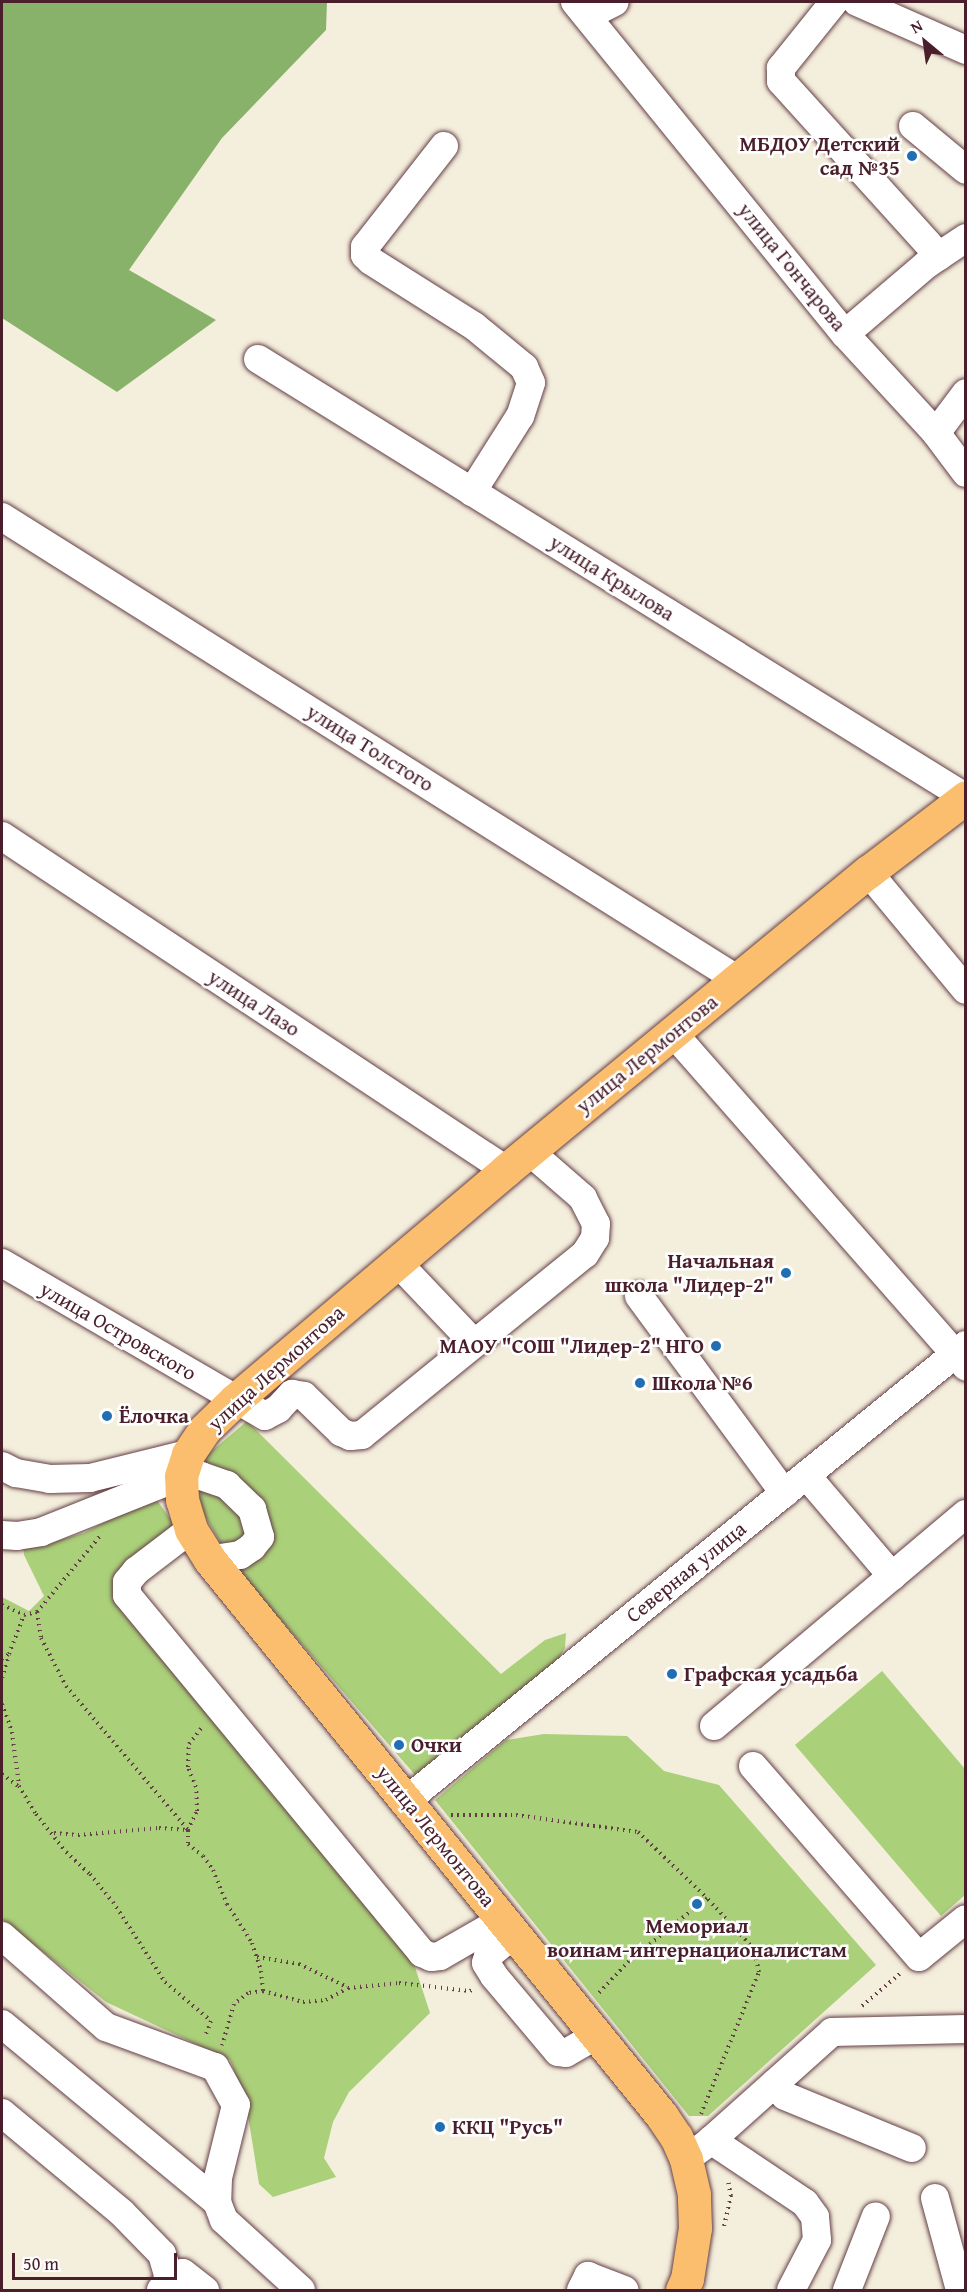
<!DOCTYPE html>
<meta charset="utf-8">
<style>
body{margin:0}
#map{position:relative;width:967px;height:2292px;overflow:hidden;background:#f4eedc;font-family:"Gentium Book Plus",serif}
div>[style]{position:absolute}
.green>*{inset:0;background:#abd07a}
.forest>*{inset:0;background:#88b26a}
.path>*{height:4px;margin-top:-2px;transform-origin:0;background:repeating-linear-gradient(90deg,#643e46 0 1.5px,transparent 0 6px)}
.roads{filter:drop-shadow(0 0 2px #643e46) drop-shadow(0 0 2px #643e46)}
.minor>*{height:28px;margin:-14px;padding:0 14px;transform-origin:14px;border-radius:14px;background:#fff}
.major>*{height:33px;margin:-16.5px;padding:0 16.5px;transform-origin:16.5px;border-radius:16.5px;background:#fabe6e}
.dots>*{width:16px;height:16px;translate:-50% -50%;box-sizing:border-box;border:3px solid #fff;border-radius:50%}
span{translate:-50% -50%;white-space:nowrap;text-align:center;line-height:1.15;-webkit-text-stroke:5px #fff;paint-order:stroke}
.poi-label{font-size:21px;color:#4a1f2b;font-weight:700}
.right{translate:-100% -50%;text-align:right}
.left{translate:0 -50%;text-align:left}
.street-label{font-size:21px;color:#4a1f2b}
.frame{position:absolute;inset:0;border:3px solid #4a1f2b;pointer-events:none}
.north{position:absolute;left:895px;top:12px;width:60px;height:60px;-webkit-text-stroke:4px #fff;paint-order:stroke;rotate:331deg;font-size:16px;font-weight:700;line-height:24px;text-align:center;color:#4a1f2b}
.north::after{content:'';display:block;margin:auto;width:21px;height:27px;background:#4a1f2b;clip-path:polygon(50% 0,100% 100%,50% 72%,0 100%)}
.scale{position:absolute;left:12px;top:2253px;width:165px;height:27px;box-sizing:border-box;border:3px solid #4a1f2b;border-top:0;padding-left:8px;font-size:18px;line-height:21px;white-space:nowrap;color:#4a1f2b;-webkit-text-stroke:4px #fff;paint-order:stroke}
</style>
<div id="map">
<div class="green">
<div style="clip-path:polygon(247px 1421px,501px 1674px,545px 1640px,566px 1633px,565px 1648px,556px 1663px,416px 1776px,267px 1604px,229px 1557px,199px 1506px,206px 1456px)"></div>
<div style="clip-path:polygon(154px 1496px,176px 1527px,138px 1556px,113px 1591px,413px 1961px,430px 2013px,349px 2092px,333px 2122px,324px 2158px,336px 2177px,273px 2197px,259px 2184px,245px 2097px,230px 2060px,106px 2002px,2px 1919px,2px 1597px,29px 1611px,44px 1596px,24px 1555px,23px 1547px,34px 1539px,56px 1541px,84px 1533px)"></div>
<div style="clip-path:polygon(882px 1671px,965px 1769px,965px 1895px,941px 1916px,795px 1745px)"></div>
<div style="clip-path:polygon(544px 1734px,627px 1736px,664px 1771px,719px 1785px,876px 1965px,708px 2116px,689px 2116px,435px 1800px,506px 1740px)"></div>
</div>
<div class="forest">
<div style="clip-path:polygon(2px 2px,327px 2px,326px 30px,222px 138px,129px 270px,216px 320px,117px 392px,2px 318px)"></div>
</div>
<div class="path">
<div style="left:2px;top:1605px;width:24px;rotate:24deg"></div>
<div style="left:37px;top:1612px;width:26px;rotate:81deg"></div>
<div style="left:41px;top:1638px;width:54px;rotate:62.5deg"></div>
<div style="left:66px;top:1686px;width:189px;rotate:49.7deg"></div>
<div style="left:188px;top:1830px;width:14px;rotate:90deg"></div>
<div style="left:188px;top:1844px;width:19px;rotate:39deg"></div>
<div style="left:203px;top:1856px;width:17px;rotate:54deg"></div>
<div style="left:213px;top:1870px;width:37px;rotate:68deg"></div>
<div style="left:227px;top:1904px;width:46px;rotate:57.3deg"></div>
<div style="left:252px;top:1943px;width:29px;rotate:72deg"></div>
<div style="left:261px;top:1971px;width:20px;rotate:84deg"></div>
<div style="left:263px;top:1991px;width:15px;rotate:172deg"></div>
<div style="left:248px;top:1993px;width:18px;rotate:142deg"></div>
<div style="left:234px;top:2004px;width:43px;rotate:106.3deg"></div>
<div style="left:2px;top:1659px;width:9px;rotate:-36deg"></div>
<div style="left:9px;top:1654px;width:42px;rotate:-69deg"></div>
<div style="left:24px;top:1615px;width:13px;rotate:-13deg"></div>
<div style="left:37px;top:1612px;width:100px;rotate:-50.3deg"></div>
<div style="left:2px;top:1678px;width:24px;rotate:-73deg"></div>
<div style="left:2px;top:1704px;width:30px;rotate:70deg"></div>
<div style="left:12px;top:1732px;width:54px;rotate:82.6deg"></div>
<div style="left:19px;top:1786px;width:33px;rotate:59deg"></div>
<div style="left:36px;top:1814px;width:48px;rotate:51.7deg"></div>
<div style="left:66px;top:1852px;width:33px;rotate:43deg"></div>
<div style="left:90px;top:1874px;width:36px;rotate:51deg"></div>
<div style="left:113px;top:1902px;width:95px;rotate:57deg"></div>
<div style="left:165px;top:1982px;width:60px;rotate:40.3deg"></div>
<div style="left:211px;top:2021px;width:17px;rotate:111deg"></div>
<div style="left:2px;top:1774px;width:20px;rotate:37deg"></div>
<div style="left:451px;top:1815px;width:65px"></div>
<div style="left:516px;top:1815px;width:123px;rotate:7.9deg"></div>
<div style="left:638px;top:1832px;width:95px;rotate:43.7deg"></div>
<div style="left:707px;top:1898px;width:100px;rotate:141.1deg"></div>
<div style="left:629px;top:1961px;width:47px;rotate:133.3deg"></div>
<div style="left:54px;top:1833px;width:24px;rotate:5deg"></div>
<div style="left:78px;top:1835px;width:81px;rotate:-4.9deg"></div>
<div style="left:159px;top:1828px;width:29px;rotate:4deg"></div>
<div style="left:188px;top:1830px;width:21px;rotate:-65deg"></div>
<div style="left:197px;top:1811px;width:24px;rotate:-92deg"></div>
<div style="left:196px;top:1787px;width:22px;rotate:-112deg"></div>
<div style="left:188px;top:1767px;width:23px;rotate:-88deg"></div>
<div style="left:189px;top:1744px;width:23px;rotate:-52deg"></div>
<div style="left:257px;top:1957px;width:43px;rotate:9.5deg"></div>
<div style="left:299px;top:1964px;width:53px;rotate:25.6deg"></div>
<div style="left:263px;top:1991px;width:41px;rotate:15.4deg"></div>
<div style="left:303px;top:2002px;width:23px;rotate:-5deg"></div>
<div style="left:326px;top:2000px;width:25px;rotate:-29deg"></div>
<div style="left:348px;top:1988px;width:51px;rotate:-5.6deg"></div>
<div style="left:399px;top:1983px;width:71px;rotate:6.4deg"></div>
<div style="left:470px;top:1991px;width:4px;rotate:-34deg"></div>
<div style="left:862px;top:2006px;width:52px;rotate:-40.4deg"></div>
<div style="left:701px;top:2114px;width:153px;rotate:-67.8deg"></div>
<div style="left:759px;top:1972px;width:24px;rotate:-102deg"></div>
<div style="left:754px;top:1949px;width:69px;rotate:-132.7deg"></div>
<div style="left:724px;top:2226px;width:31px;rotate:-77deg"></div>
<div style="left:731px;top:2196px;width:16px;rotate:-101deg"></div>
</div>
<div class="roads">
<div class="minor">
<div style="left:575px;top:2px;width:428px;rotate:50.9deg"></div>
<div style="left:845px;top:334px;width:134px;rotate:47.4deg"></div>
<div style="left:936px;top:433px;width:50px;rotate:53.1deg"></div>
<div style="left:834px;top:2px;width:85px;rotate:128.8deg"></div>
<div style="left:781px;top:68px;width:13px;rotate:90deg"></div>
<div style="left:781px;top:81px;width:236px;rotate:47.9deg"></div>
<div style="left:857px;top:2px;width:119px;rotate:23.8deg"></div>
<div style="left:587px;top:16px;width:31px;rotate:-27deg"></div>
<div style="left:913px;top:126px;width:69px;rotate:39.7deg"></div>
<div style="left:444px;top:146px;width:128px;rotate:128deg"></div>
<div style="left:365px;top:247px;width:8px;rotate:90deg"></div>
<div style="left:365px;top:255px;width:8px;rotate:45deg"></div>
<div style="left:371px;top:261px;width:122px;rotate:32.3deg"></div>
<div style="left:474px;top:326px;width:65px;rotate:39.4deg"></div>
<div style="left:524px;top:367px;width:17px;rotate:66deg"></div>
<div style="left:531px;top:383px;width:35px;rotate:108deg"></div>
<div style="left:520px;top:416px;width:90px;rotate:122.3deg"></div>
<div style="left:845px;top:334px;width:108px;rotate:-40.5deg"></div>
<div style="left:927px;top:264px;width:47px;rotate:-33.7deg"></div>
<div style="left:258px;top:359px;width:832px;rotate:31.78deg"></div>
<div style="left:936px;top:433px;width:50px;rotate:-53.1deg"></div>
<div style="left:2px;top:517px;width:870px;rotate:32.17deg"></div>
<div style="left:2px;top:836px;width:605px;rotate:33.53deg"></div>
<div style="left:868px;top:872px;width:153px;rotate:50.3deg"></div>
<div style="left:673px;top:1033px;width:444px;rotate:48.7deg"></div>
<div style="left:397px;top:1262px;width:110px;rotate:46.5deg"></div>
<div style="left:2px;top:1263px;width:304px;rotate:30.2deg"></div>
<div style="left:265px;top:1416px;width:15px;rotate:-28deg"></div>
<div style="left:278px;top:1409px;width:21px;rotate:-47deg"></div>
<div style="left:292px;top:1394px;width:12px;rotate:9deg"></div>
<div style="left:304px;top:1396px;width:52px;rotate:44.2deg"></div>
<div style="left:341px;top:1432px;width:10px;rotate:24deg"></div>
<div style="left:350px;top:1436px;width:12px;rotate:-5deg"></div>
<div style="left:362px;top:1435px;width:287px;rotate:-39.1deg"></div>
<div style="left:585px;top:1254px;width:19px;rotate:-58deg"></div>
<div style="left:595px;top:1238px;width:14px;rotate:-86deg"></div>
<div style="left:596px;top:1224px;width:29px;rotate:-117deg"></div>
<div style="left:583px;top:1198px;width:72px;rotate:-139deg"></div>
<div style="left:639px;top:1296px;width:245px;rotate:53.6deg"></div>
<div style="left:2px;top:1466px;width:16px;rotate:27deg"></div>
<div style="left:16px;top:1473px;width:35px;rotate:10deg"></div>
<div style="left:50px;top:1479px;width:40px;rotate:-1.4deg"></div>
<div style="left:90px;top:1478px;width:101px;rotate:-13.8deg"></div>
<div style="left:806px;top:1475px;width:133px;rotate:49.6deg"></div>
<div style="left:191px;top:1529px;width:69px;rotate:142.6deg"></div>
<div style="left:136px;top:1571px;width:14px;rotate:129deg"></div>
<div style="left:127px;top:1582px;width:13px;rotate:90deg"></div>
<div style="left:127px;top:1595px;width:464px;rotate:50.5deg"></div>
<div style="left:422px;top:1953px;width:10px;rotate:24deg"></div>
<div style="left:431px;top:1957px;width:9px;rotate:-6deg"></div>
<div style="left:440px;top:1956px;width:54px;rotate:-29.9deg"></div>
<div style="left:487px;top:1929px;width:19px;rotate:-21deg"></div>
<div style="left:2px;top:1535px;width:15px;rotate:4deg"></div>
<div style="left:17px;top:1536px;width:24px;rotate:-9deg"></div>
<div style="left:41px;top:1532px;width:151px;rotate:-21.8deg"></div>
<div style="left:181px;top:1476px;width:20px"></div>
<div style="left:201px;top:1476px;width:28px;rotate:19deg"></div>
<div style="left:227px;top:1485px;width:35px;rotate:44deg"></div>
<div style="left:252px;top:1509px;width:29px;rotate:74deg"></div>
<div style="left:260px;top:1537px;width:13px;rotate:129deg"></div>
<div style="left:252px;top:1547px;width:14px;rotate:146deg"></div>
<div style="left:240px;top:1555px;width:30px;rotate:171deg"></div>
<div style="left:714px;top:1726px;width:329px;rotate:-40.1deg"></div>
<div style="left:753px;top:1766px;width:253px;rotate:49deg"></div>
<div style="left:919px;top:1957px;width:60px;rotate:-39deg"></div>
<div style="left:407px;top:1800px;width:721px;rotate:-39.14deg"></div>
<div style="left:515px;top:1933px;width:35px;rotate:140deg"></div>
<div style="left:488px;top:1956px;width:7px;rotate:106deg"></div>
<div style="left:486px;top:1963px;width:15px;rotate:58deg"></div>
<div style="left:494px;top:1976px;width:99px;rotate:49.9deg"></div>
<div style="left:558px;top:2052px;width:8px;rotate:7deg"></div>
<div style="left:566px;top:2053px;width:36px;rotate:-30deg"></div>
<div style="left:2px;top:1936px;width:138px;rotate:41.2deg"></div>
<div style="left:106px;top:2027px;width:116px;rotate:20.2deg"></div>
<div style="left:215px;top:2067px;width:43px;rotate:61.1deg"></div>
<div style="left:236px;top:2105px;width:75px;rotate:103.9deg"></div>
<div style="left:218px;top:2178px;width:24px;rotate:92deg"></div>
<div style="left:217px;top:2202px;width:19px;rotate:69deg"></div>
<div style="left:224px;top:2220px;width:104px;rotate:42.3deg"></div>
<div style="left:2px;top:2024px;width:279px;rotate:39.6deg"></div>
<div style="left:775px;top:2083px;width:16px;rotate:52deg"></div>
<div style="left:785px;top:2096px;width:137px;rotate:22.3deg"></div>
<div style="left:2px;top:2113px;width:156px;rotate:39.8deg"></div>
<div style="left:122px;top:2213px;width:57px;rotate:45.7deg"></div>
<div style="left:162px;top:2254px;width:26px;rotate:74deg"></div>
<div style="left:711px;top:2140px;width:113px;rotate:33.8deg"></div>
<div style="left:805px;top:2203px;width:17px;rotate:54deg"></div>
<div style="left:815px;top:2217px;width:23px;rotate:85deg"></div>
<div style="left:817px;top:2240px;width:56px;rotate:117.5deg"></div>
<div style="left:686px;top:2159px;width:27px;rotate:-36deg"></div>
<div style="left:708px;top:2143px;width:166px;rotate:-41.8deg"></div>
<div style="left:832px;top:2032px;width:134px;rotate:-1.3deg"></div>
<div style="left:935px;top:2198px;width:95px;rotate:74.8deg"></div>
<div style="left:161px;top:2290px;width:14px;rotate:-54deg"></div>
<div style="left:169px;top:2279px;width:15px;rotate:-23deg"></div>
<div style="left:183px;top:2273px;width:28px;rotate:38deg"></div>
<div style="left:581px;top:2290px;width:16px;rotate:-63deg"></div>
<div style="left:588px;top:2276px;width:39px;rotate:21deg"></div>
<div style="left:847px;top:2290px;width:79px;rotate:-68.6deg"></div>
</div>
<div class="major">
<div style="left:682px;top:2290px;width:12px;rotate:-66deg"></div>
<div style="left:687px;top:2279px;width:52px;rotate:-81.1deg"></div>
<div style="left:695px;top:2228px;width:34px;rotate:-92deg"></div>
<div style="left:694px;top:2194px;width:36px;rotate:-103deg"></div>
<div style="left:686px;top:2159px;width:24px;rotate:-114deg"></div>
<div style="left:676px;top:2137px;width:25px;rotate:-124deg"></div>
<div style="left:662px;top:2116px;width:717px;rotate:-129.11deg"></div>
<div style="left:210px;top:1560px;width:36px;rotate:-122deg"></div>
<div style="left:191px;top:1529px;width:30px;rotate:-107deg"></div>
<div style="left:182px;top:1500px;width:24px;rotate:-92deg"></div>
<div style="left:181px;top:1476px;width:23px;rotate:-72deg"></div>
<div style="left:188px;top:1454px;width:29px;rotate:-56deg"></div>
<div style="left:204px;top:1430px;width:43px;rotate:-44.1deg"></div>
<div style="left:235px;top:1400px;width:355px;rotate:-40.3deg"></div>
<div style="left:506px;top:1170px;width:469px;rotate:-39.5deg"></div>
<div style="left:868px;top:872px;width:123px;rotate:-37.4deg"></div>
</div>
</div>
<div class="dots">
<div style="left:912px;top:156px;background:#1f6fb2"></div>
<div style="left:786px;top:1273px;background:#1f6fb2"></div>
<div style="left:716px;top:1346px;background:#1f6fb2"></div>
<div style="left:640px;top:1383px;background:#1f6fb2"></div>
<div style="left:107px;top:1416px;background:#1f6fb2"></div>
<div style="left:672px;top:1674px;background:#1f6fb2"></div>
<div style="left:399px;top:1745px;background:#1f6fb2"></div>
<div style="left:697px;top:1904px;background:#1f6fb2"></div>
<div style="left:440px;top:2127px;background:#1f6fb2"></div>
</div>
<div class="poi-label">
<span class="right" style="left:900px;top:156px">МБДОУ Детский<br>сад №35</span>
<span class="right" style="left:774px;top:1273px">Начальная<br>школа "Лидер-2"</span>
<span class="right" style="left:704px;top:1346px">МАОУ "СОШ "Лидер-2" НГО</span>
<span class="left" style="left:652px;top:1383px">Школа №6</span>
<span class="left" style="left:119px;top:1416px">Ёлочка</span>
<span class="left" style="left:684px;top:1674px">Графская усадьба</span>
<span class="left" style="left:411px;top:1745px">Очки</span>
<span style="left:697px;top:1938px">Мемориал<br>воинам-интернационалистам</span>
<span class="left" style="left:452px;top:2127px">ККЦ "Русь"</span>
</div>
<div class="street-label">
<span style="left:792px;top:267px;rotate:51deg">улица Гончарова</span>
<span style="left:612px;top:578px;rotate:32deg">улица Крылова</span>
<span style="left:370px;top:748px;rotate:32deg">улица Толстого</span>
<span style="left:254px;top:1003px;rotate:33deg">улица Лазо</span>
<span style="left:647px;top:1054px;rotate:-39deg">улица Лермонтова</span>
<span style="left:118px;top:1331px;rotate:30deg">улица Островского</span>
<span style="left:276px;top:1368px;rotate:-42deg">улица Лермонтова</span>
<span style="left:686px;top:1572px;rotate:-39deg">Северная улица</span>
<span style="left:436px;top:1836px;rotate:51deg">улица Лермонтова</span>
</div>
<div class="frame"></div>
<div class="north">N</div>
<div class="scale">50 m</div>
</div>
